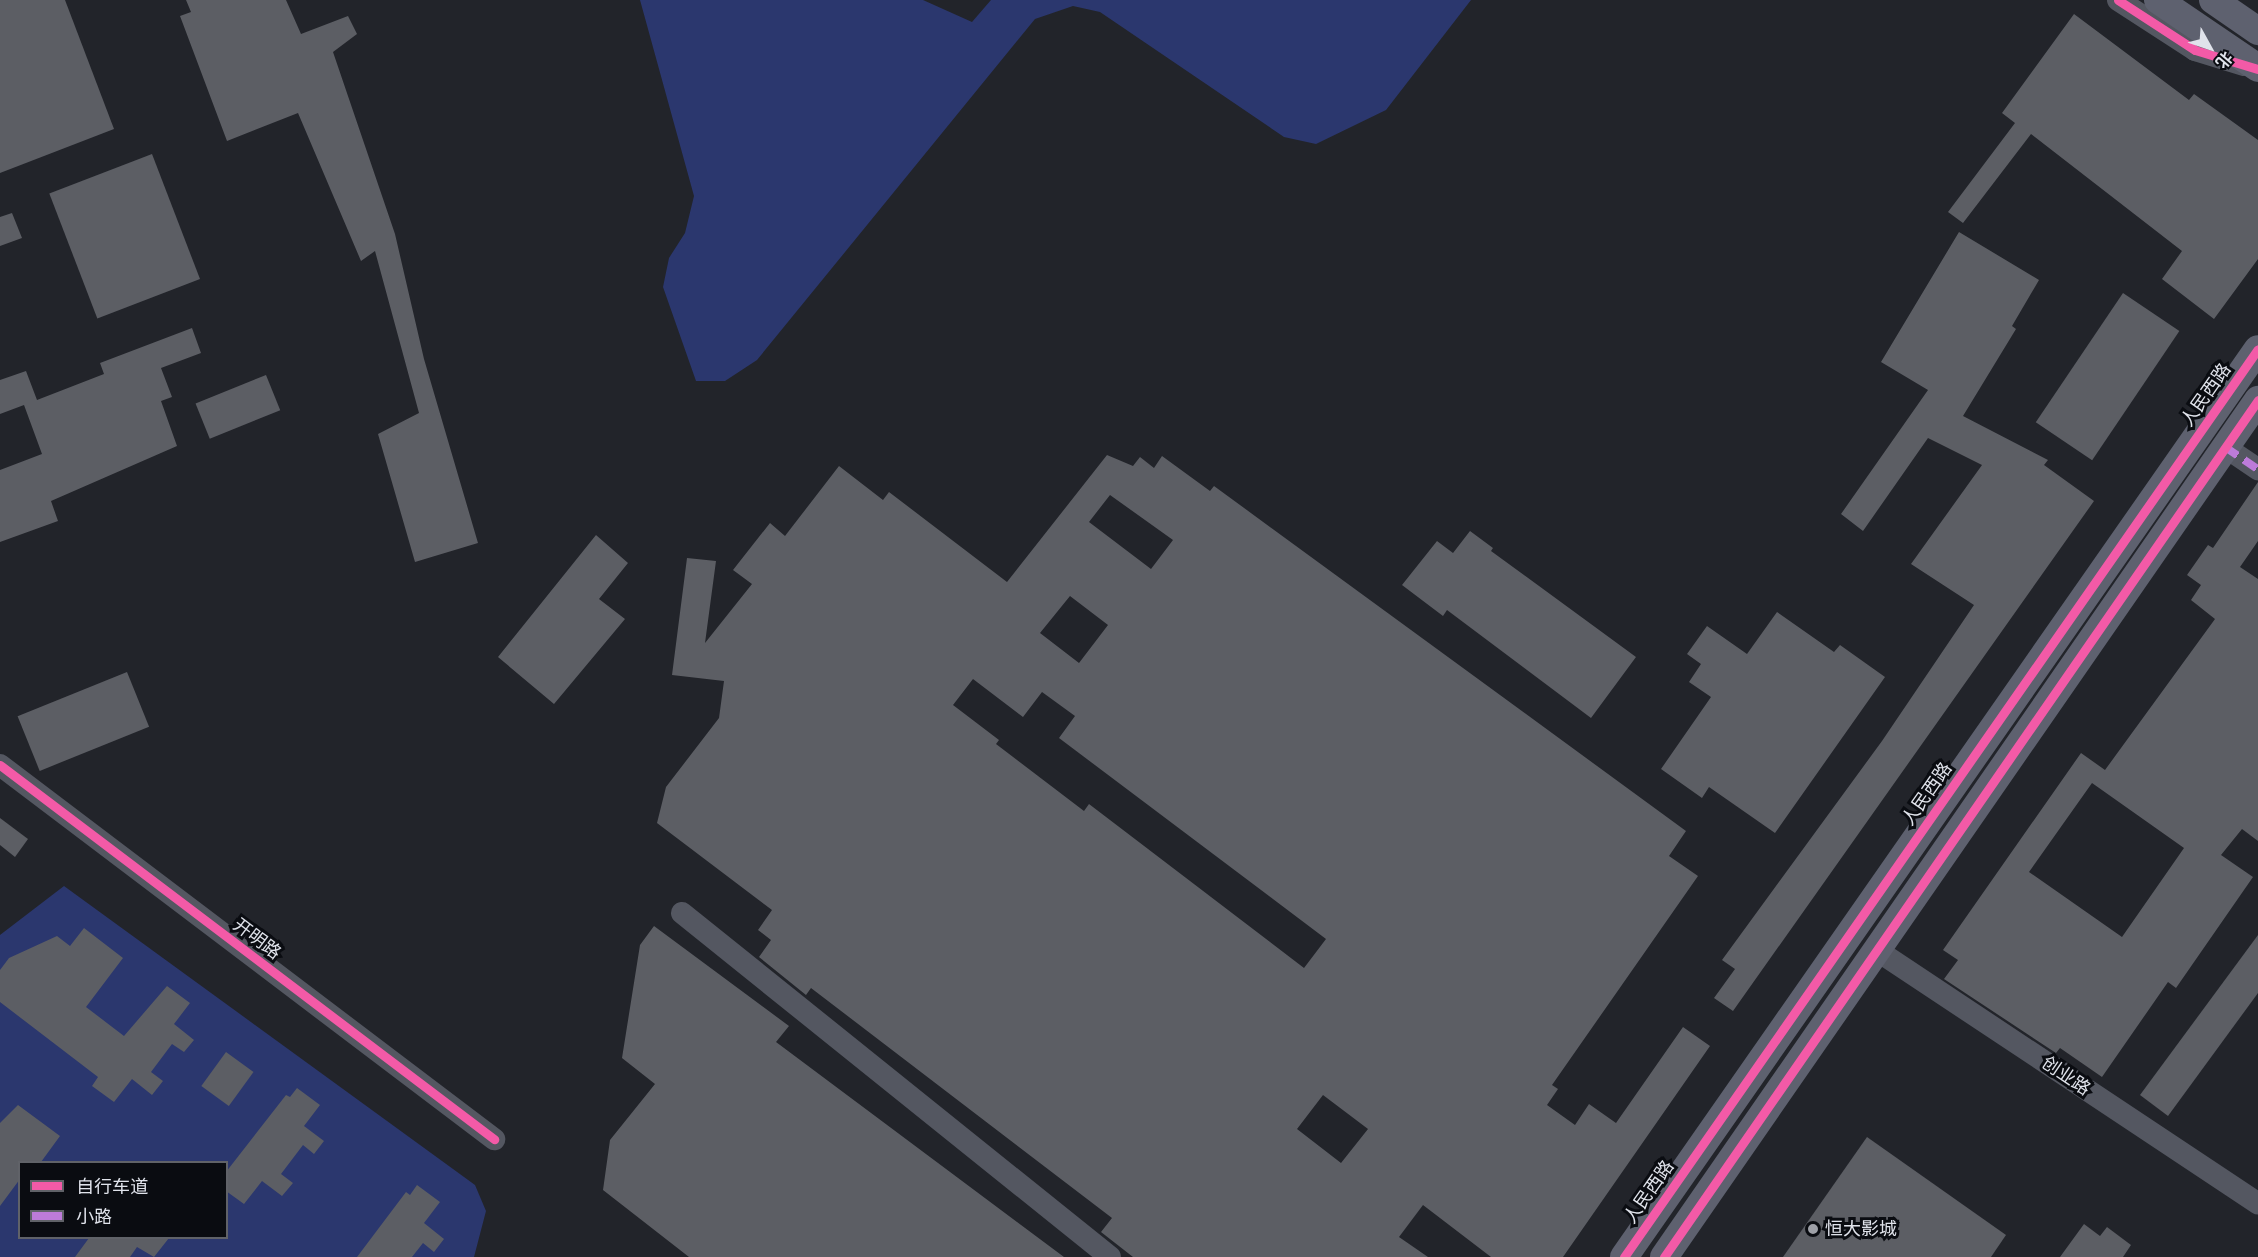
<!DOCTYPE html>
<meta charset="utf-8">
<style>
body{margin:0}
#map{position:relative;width:2258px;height:1257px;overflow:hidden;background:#22242a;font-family:Poppins,"Noto Sans SC",sans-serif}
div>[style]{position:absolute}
.green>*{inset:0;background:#2b376e}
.building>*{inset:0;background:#5c5e64;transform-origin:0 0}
.minor>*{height:22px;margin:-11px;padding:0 11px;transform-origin:11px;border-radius:11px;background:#545761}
.major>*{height:28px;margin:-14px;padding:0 14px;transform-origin:14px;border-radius:14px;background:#5e616f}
.quiet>*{height:8px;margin-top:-4px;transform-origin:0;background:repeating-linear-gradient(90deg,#bd7bd9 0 15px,transparent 0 23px)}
.cycleway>*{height:9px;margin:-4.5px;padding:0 4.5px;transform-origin:4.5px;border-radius:4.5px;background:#f35aa7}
.dots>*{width:16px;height:16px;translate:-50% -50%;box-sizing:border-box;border:3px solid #0a0c11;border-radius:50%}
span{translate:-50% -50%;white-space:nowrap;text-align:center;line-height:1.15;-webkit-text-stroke:6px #0a0c11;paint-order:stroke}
.street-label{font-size:18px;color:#e0e3eb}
.poi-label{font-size:18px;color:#e0e3eb}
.left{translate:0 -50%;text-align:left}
.legend{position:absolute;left:18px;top:1161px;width:210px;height:78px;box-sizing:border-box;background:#0a0c11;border:2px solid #606268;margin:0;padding:8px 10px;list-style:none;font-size:18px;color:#e0e3eb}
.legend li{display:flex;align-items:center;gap:12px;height:30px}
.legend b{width:30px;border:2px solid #606268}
.north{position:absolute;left:2180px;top:18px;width:60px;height:60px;-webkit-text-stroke:4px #0a0c11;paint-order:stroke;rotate:130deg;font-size:16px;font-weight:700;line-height:24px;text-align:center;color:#e0e3eb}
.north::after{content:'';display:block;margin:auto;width:21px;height:27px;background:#e0e3eb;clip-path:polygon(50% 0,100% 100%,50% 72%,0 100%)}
</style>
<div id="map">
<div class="green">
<div style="clip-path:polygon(640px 0,923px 0,972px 22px,991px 0,1471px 0,1386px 110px,1316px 144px,1284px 137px,1100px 12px,1073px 6px,1035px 19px,757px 360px,725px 381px,696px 381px,663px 287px,669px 258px,685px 233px,694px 196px)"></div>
<div style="clip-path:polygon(evenodd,64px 886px,475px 1185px,486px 1211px,474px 1257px,0 1257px,0 935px,64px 886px,20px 1162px,226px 1162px,226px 1238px,20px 1238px,20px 1162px)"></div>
</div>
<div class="building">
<div style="clip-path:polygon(0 0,65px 0,114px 129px,0 173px)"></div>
<div style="clip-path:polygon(186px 0,286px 0,301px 34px,348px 16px,357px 34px,333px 52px,395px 234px,424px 359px,478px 543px,415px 562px,378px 434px,419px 413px,375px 251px,361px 261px,298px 113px,227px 141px,180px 16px,191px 12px)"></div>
<div style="clip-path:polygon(2074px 14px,2189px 100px,2194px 94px,2258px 140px,2258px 259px,2214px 319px,2162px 279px,2182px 251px,2031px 134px,1963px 223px,1948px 212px,2015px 123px,2002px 113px)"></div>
<div style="left:152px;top:154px;width:134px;height:110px;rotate:69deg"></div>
<div style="clip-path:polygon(12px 213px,22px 238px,0 246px,0 217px)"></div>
<div style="clip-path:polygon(1959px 232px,2039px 280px,2012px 326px,2016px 329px,1963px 416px,2048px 460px,2044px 465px,2094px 501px,1733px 1011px,1714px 998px,1735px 969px,1722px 960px,1882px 741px,1974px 605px,1911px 564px,1982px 465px,1928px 438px,1863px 531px,1841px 514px,1928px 390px,1881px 362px)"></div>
<div style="left:2123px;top:293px;width:68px;height:156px;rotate:34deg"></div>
<div style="clip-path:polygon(192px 328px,201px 353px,161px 368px,172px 397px,161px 401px,177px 446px,51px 501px,58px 521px,0 542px,0 470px,42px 454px,24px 405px,0 414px,0 380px,26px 371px,37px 400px,104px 374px,100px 363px)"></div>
<div style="left:266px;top:375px;width:38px;height:76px;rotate:68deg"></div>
<div style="clip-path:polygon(evenodd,1107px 455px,1133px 466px,1140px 457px,1154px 468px,1162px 456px,1210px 491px,1214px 486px,1686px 831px,1669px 856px,1698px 876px,1552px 1085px,1558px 1089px,1547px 1105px,1575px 1125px,1589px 1104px,1616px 1123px,1683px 1027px,1710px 1046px,1563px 1257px,1491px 1257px,1423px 1205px,1399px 1237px,1428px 1257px,1133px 1257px,1101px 1232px,1112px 1218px,811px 988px,806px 995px,759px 957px,771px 940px,758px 930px,772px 910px,657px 823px,666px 787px,719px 718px,724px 681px,672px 675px,687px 558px,716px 561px,705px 643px,752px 584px,733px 570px,770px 523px,785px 536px,839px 466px,883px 500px,889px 492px,1007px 582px,1107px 455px,1110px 495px,1173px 540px,1151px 569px,1089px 522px,1110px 495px,1107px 455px,1070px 596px,1108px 625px,1079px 663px,1040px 633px,1070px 596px,1107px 455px,973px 679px,1023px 717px,1042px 692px,1075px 716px,1059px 738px,1326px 939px,1304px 968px,1089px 804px,1084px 811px,996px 744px,999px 740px,953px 705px,973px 679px,1107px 455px,1323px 1095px,1368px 1129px,1341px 1163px,1297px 1129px,1323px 1095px)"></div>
<div style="clip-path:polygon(evenodd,2258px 482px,2258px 541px,2240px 567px,2258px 579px,2258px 841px,2242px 829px,2221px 855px,2253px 877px,2176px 988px,2168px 982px,2102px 1077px,2060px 1048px,2056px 1053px,1944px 979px,1958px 960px,1943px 950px,2081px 753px,2105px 770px,2215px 619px,2191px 600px,2201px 585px,2187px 575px,2208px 545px,2213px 548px,2258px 482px,2092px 783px,2184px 848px,2122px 937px,2029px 872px,2092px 783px)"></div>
<div style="clip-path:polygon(1470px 531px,1493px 548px,1491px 551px,1636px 657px,1591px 718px,1447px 610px,1443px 616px,1402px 585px,1437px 541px,1453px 553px)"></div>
<div style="clip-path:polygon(596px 535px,628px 563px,599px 599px,625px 619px,554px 704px,498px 657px)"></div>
<div style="clip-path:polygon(1777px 612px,1834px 652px,1840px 645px,1885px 677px,1775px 833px,1709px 787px,1702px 798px,1661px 769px,1711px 697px,1689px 682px,1701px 664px,1687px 654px,1707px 626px,1747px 654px)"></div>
<div style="left:127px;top:672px;width:59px;height:118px;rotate:68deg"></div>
<div style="clip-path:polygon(0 818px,28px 839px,15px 857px,0 845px)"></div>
<div style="clip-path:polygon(654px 926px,789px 1026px,776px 1042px,1064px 1257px,689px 1257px,603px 1190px,610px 1140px,655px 1084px,622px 1058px,640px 945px)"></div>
<div style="clip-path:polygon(84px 928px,123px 958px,86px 1007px,124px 1036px,167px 986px,190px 1003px,174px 1024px,194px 1040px,184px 1052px,172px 1044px,151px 1072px,163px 1081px,152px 1095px,132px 1079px,114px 1102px,92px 1086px,98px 1077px,0 1002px,0 970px,9px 958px,57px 936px,70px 946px)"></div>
<div style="clip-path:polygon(2258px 935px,2258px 993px,2168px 1116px,2140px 1095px)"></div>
<div style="left:226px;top:1052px;width:34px;height:42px;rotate:36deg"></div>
<div style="clip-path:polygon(297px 1088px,320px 1105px,304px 1126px,324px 1141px,314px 1154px,303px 1145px,281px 1174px,293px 1183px,282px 1196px,262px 1181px,244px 1204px,226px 1191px,226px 1172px,286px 1095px,290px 1097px)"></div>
<div style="clip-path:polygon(18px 1105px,60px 1136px,41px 1162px,20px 1162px,20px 1179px,0 1206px,0 1123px)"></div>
<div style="clip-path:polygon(1867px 1137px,2006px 1235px,1991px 1257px,1783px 1257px)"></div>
<div style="clip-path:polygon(417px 1185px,440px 1202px,424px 1223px,444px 1239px,434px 1252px,423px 1243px,412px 1257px,357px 1257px,406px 1192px,410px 1195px)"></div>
<div style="clip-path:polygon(2084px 1224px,2100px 1236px,2107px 1227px,2131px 1245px,2123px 1257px,2060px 1257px)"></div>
<div style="clip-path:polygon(89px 1238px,169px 1238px,154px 1257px,137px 1247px,130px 1257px,75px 1257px)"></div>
</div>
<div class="minor">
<div style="left:2118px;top:0;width:92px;rotate:33deg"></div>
<div style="left:2195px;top:50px;width:51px;rotate:17deg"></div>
<div style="left:2225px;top:447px;width:40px;rotate:34deg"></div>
<div style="left:0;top:765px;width:620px;rotate:37.13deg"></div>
<div style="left:682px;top:913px;width:549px;rotate:38.79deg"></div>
<div style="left:1875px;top:949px;width:460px;rotate:33.6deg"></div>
</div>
<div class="major">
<div style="left:2158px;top:0;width:121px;rotate:34.2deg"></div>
<div style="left:2213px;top:0;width:55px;rotate:34.6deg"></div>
<div style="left:1624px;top:1257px;width:1107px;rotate:-55.08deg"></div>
<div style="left:1664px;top:1257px;width:1043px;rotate:-55.27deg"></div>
</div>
<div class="quiet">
<div style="left:2225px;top:447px;width:40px;rotate:34deg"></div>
</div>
<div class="cycleway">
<div style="left:2118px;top:0;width:92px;rotate:33deg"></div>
<div style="left:2195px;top:50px;width:66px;rotate:16.8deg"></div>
<div style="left:0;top:765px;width:620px;rotate:37.13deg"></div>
<div style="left:1624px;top:1257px;width:1107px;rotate:-55.08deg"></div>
<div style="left:1664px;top:1257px;width:1043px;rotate:-55.27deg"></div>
</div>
<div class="dots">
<div style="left:1813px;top:1229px;background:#9ea0a7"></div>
</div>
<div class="street-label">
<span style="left:2206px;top:395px;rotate:-55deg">人民西路</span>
<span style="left:1927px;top:794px;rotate:-55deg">人民西路</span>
<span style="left:257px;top:939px;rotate:37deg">开明路</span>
<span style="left:2066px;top:1076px;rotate:34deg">创业路</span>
<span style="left:1649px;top:1192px;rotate:-55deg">人民西路</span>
</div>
<div class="poi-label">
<span class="left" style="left:1825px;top:1229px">恒大影城</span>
</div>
<ul class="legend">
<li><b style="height:8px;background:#f35aa7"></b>自行车道</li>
<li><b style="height:8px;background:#bd7bd9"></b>小路</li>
</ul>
<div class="north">北</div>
</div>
